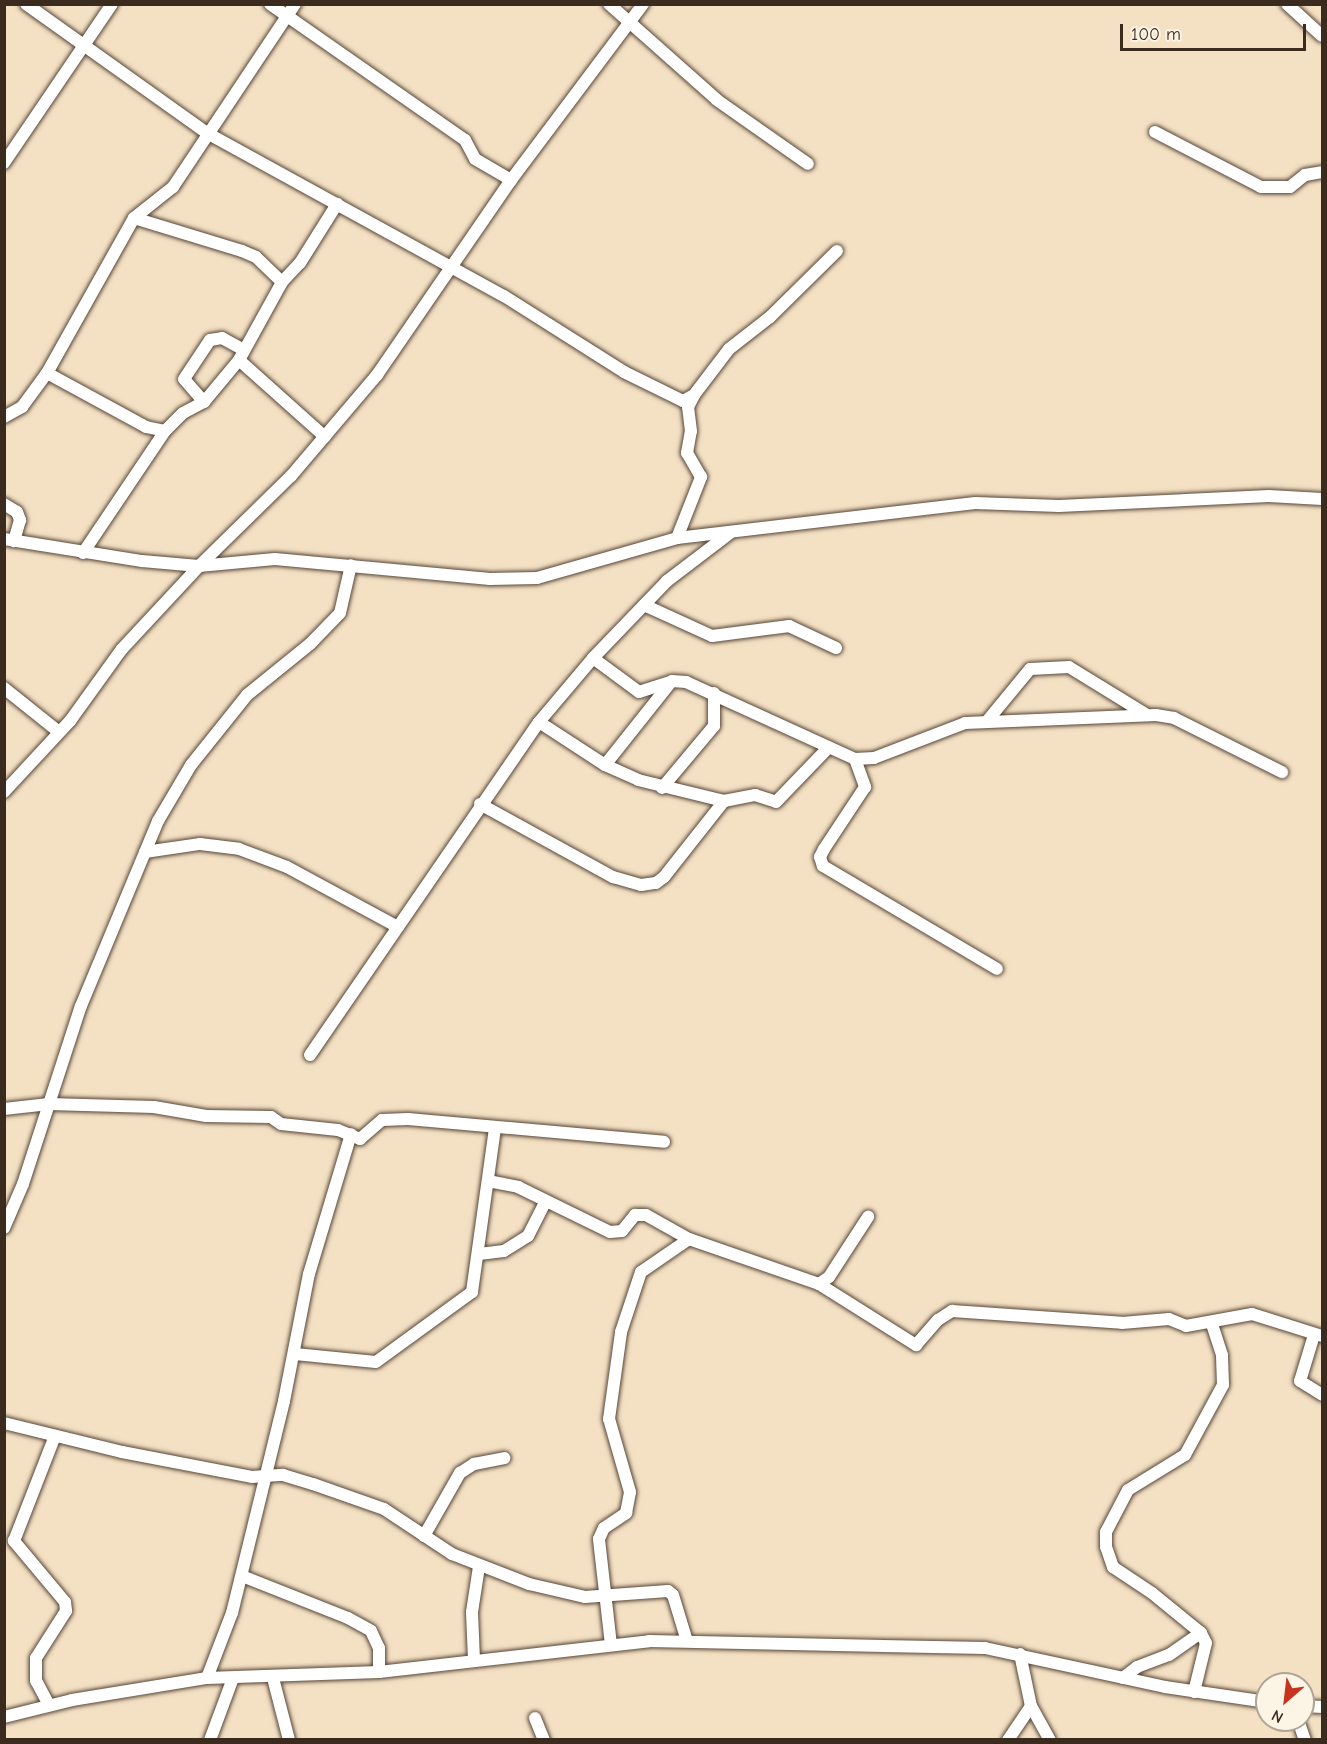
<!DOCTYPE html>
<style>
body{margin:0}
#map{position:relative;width:1327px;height:1744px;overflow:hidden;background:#f4e1c4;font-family:"Comic Neue",sans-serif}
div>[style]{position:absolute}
.roads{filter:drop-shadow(0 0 2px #574537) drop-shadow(0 0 2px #574537)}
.minor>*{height:12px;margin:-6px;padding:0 6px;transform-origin:6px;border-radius:6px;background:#fff}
span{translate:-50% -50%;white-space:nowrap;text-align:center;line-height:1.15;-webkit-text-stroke:6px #fcf5e5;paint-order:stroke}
.frame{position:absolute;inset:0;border:6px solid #3b2a1e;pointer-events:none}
.north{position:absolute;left:1255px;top:1672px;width:60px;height:60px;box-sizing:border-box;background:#fcf5e5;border:2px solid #afa495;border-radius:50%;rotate:208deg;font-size:16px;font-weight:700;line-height:24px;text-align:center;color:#3b2a1e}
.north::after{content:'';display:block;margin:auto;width:21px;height:27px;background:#c8321e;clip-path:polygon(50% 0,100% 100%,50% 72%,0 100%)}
.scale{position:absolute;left:1120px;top:24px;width:186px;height:27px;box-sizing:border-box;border:3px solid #3b2a1e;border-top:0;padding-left:8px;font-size:18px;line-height:21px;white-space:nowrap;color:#3b2a1e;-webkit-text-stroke:4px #fcf5e5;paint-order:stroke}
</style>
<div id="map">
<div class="roads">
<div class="minor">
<div style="left:26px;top:4px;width:222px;rotate:35.5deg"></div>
<div style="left:207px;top:133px;width:339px;rotate:28.8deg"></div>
<div style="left:504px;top:296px;width:142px;rotate:32.3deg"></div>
<div style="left:624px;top:372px;width:66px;rotate:26.2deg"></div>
<div style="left:683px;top:401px;width:13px;rotate:-29deg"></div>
<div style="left:694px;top:395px;width:58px;rotate:-52.7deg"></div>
<div style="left:729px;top:349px;width:52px;rotate:-38deg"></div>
<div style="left:770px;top:317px;width:94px;rotate:-44.6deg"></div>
<div style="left:270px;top:4px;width:238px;rotate:34.9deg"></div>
<div style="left:465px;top:140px;width:21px;rotate:62deg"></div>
<div style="left:475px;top:159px;width:42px;rotate:30.3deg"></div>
<div style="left:609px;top:4px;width:144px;rotate:41.6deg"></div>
<div style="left:717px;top:100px;width:111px;rotate:35.1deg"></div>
<div style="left:1287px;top:4px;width:47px;rotate:42.4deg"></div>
<div style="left:1155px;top:132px;width:119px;rotate:27.4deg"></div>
<div style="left:1261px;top:187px;width:29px"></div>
<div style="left:1290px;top:187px;width:19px;rotate:-39deg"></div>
<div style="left:1305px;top:175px;width:17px;rotate:-10deg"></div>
<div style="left:4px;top:163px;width:192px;rotate:-55.8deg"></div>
<div style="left:134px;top:218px;width:113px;rotate:17deg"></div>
<div style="left:242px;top:251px;width:15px;rotate:23deg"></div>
<div style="left:256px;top:257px;width:36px;rotate:44deg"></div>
<div style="left:239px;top:360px;width:115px;rotate:41.8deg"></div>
<div style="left:47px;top:373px;width:113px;rotate:28.6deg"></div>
<div style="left:146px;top:427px;width:19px;rotate:12deg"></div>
<div style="left:204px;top:402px;width:30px;rotate:-131deg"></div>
<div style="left:184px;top:379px;width:47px;rotate:-56.3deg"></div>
<div style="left:210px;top:340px;width:12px;rotate:-9deg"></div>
<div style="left:222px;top:338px;width:25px;rotate:29deg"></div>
<div style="left:4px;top:417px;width:21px;rotate:-29deg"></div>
<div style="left:22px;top:407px;width:42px;rotate:-53.7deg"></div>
<div style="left:47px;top:373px;width:178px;rotate:-60.7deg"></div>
<div style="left:134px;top:218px;width:50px;rotate:-38.5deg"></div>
<div style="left:173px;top:187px;width:220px;rotate:-56.3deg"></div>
<div style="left:4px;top:504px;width:15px;rotate:32deg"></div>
<div style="left:17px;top:512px;width:9px;rotate:69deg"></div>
<div style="left:20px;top:520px;width:22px;rotate:106deg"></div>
<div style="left:677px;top:538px;width:66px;rotate:-68.5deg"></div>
<div style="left:701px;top:477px;width:28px;rotate:-120deg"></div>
<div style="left:687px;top:453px;width:22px;rotate:-80deg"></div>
<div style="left:691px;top:431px;width:24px;rotate:-97deg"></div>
<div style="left:688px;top:407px;width:13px;rotate:-63deg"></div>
<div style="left:4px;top:539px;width:140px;rotate:9.1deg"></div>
<div style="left:142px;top:561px;width:57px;rotate:5deg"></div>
<div style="left:199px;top:566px;width:76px;rotate:-5.3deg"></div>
<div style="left:275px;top:559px;width:216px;rotate:5.3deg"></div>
<div style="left:490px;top:579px;width:47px;rotate:-1.2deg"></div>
<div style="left:537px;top:578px;width:146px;rotate:-15.9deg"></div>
<div style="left:677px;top:538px;width:300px;rotate:-6.7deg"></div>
<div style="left:975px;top:503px;width:84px;rotate:2deg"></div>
<div style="left:1059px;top:506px;width:210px;rotate:-2.7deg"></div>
<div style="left:1269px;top:496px;width:53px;rotate:3.2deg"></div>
<div style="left:83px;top:553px;width:147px;rotate:-56.1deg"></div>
<div style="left:165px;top:431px;width:25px;rotate:-45deg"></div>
<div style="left:183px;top:413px;width:24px;rotate:-28deg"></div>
<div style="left:204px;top:402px;width:55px;rotate:-50.2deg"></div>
<div style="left:239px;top:360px;width:89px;rotate:-61.1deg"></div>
<div style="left:282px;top:282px;width:26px;rotate:-47deg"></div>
<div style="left:300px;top:263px;width:70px;rotate:-57.9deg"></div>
<div style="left:644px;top:605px;width:75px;rotate:24.5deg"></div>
<div style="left:712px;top:636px;width:78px;rotate:-7.4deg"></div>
<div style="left:789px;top:626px;width:52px;rotate:25.1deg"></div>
<div style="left:593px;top:658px;width:57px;rotate:36.5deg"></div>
<div style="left:639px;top:692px;width:35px;rotate:-18deg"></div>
<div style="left:672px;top:681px;width:14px;rotate:4deg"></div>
<div style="left:686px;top:682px;width:186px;rotate:24.5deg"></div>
<div style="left:855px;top:759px;width:19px;rotate:-3deg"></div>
<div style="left:874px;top:758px;width:97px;rotate:-21deg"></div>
<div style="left:965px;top:723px;width:191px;rotate:-2.4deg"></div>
<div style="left:1156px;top:715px;width:18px;rotate:9deg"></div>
<div style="left:1174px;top:718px;width:121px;rotate:26.6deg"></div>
<div style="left:4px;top:688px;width:70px;rotate:38.7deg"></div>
<div style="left:988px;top:720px;width:66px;rotate:-50.5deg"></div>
<div style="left:1030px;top:669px;width:39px;rotate:-3deg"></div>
<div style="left:1069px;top:667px;width:92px;rotate:31.6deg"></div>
<div style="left:539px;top:722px;width:79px;rotate:33.1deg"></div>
<div style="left:605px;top:765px;width:36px;rotate:24deg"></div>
<div style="left:638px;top:780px;width:89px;rotate:13.7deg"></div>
<div style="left:724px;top:801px;width:32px;rotate:-11deg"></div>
<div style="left:755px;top:795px;width:22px;rotate:18deg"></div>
<div style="left:776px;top:802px;width:76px;rotate:-46.1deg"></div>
<div style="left:855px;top:759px;width:30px;rotate:70deg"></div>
<div style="left:865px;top:787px;width:74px;rotate:123.5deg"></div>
<div style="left:824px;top:849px;width:9px;rotate:117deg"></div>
<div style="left:820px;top:857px;width:9px;rotate:72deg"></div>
<div style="left:823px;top:866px;width:202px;rotate:30.6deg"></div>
<div style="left:605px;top:765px;width:106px;rotate:-51.5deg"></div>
<div style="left:662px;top:788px;width:81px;rotate:-50deg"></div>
<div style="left:714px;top:726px;width:33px;rotate:-90deg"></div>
<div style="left:4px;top:792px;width:97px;rotate:-47.1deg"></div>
<div style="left:70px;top:721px;width:89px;rotate:-54.2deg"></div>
<div style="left:122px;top:649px;width:113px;rotate:-47.1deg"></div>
<div style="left:199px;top:566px;width:129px;rotate:-44.4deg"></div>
<div style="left:291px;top:476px;width:133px;rotate:-49.6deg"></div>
<div style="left:377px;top:375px;width:237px;rotate:-55.5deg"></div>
<div style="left:511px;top:180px;width:220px;rotate:-53.1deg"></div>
<div style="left:480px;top:804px;width:152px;rotate:28.8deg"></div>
<div style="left:613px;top:877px;width:29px;rotate:16deg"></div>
<div style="left:641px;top:885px;width:15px;rotate:-8deg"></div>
<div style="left:656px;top:883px;width:10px;rotate:-37deg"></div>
<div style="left:664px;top:877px;width:97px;rotate:-51.7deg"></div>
<div style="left:145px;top:852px;width:56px;rotate:-8.3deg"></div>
<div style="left:200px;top:844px;width:39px;rotate:7deg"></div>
<div style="left:239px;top:849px;width:51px;rotate:20.6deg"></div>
<div style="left:287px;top:867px;width:126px;rotate:28.4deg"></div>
<div style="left:310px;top:1055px;width:404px;rotate:-55.5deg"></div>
<div style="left:539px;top:722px;width:84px;rotate:-49.8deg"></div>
<div style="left:593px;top:658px;width:107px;rotate:-46.1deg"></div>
<div style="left:667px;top:581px;width:79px;rotate:-37.3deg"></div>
<div style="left:4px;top:1109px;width:45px;rotate:-6.3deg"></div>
<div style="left:49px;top:1104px;width:105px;rotate:1.6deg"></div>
<div style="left:154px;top:1107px;width:53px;rotate:9.8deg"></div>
<div style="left:206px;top:1116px;width:65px;rotate:0.9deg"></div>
<div style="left:271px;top:1117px;width:12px;rotate:35deg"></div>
<div style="left:281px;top:1124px;width:57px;rotate:6deg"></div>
<div style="left:338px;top:1130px;width:24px;rotate:22deg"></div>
<div style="left:360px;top:1139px;width:29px;rotate:-41deg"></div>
<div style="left:382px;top:1120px;width:26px;rotate:-2deg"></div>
<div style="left:408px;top:1119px;width:257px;rotate:5.1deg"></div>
<div style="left:488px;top:1181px;width:31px;rotate:11deg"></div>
<div style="left:518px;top:1187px;width:102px;rotate:26.1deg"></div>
<div style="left:610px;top:1232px;width:12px;rotate:-5deg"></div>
<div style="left:622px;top:1231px;width:21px;rotate:-51deg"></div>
<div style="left:635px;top:1215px;width:11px"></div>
<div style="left:646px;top:1215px;width:49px;rotate:29.2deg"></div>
<div style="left:689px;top:1239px;width:138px;rotate:19.1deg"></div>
<div style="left:819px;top:1284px;width:12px;rotate:-35deg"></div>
<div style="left:829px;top:1277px;width:72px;rotate:-57deg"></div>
<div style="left:4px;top:1228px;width:48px;rotate:-66.6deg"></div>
<div style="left:23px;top:1184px;width:187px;rotate:-72deg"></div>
<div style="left:81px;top:1006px;width:200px;rotate:-67.4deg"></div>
<div style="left:158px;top:821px;width:65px;rotate:-59.5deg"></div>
<div style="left:191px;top:765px;width:90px;rotate:-51.3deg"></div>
<div style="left:247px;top:695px;width:81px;rotate:-39deg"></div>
<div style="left:310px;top:644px;width:43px;rotate:-45.9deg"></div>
<div style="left:340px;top:613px;width:49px;rotate:-77.1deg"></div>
<div style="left:479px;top:1254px;width:25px;rotate:-7deg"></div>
<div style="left:504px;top:1251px;width:28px;rotate:-32deg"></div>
<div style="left:528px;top:1236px;width:37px;rotate:-63deg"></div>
<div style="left:819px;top:1284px;width:115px;rotate:32.2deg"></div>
<div style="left:916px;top:1345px;width:33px;rotate:-49deg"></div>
<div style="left:938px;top:1320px;width:17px;rotate:-33deg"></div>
<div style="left:952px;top:1311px;width:170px;rotate:4deg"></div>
<div style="left:1122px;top:1323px;width:47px;rotate:-4.9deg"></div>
<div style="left:1169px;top:1319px;width:18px;rotate:22deg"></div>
<div style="left:1186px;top:1326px;width:67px;rotate:-10.3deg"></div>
<div style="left:1252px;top:1314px;width:73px;rotate:17.4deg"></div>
<div style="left:1314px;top:1335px;width:48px;rotate:106.9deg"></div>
<div style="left:1300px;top:1381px;width:26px;rotate:32deg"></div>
<div style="left:295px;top:1354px;width:81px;rotate:5.6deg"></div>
<div style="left:376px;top:1362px;width:119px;rotate:-36.1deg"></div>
<div style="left:472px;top:1292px;width:166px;rotate:-82deg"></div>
<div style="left:4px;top:1423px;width:122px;rotate:13.8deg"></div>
<div style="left:122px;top:1452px;width:132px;rotate:10.9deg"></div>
<div style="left:252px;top:1477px;width:31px;rotate:-4deg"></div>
<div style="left:283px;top:1475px;width:31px;rotate:17deg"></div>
<div style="left:313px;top:1484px;width:75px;rotate:19.4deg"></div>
<div style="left:384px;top:1509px;width:82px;rotate:33.5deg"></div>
<div style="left:452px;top:1554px;width:83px;rotate:21.3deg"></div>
<div style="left:529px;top:1584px;width:57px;rotate:13.1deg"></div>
<div style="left:585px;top:1597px;width:83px;rotate:-4.1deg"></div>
<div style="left:668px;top:1591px;width:6px;rotate:39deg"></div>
<div style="left:673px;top:1595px;width:48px;rotate:73.1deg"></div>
<div style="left:424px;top:1536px;width:73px;rotate:-60.3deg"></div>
<div style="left:460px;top:1473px;width:17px;rotate:-33deg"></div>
<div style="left:474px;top:1464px;width:31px;rotate:-11deg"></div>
<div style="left:242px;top:1576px;width:114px;rotate:21.6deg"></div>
<div style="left:348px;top:1618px;width:26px;rotate:29deg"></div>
<div style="left:371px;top:1631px;width:19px;rotate:65deg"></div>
<div style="left:379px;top:1648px;width:24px;rotate:90deg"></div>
<div style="left:611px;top:1645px;width:107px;rotate:-96.5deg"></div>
<div style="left:599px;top:1539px;width:12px;rotate:-66deg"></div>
<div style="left:604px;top:1528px;width:27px;rotate:-34deg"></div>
<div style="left:626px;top:1513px;width:21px;rotate:-79deg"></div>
<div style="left:630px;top:1492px;width:76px;rotate:-106deg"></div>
<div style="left:609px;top:1419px;width:88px;rotate:-82.1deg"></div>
<div style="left:621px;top:1332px;width:63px;rotate:-71.6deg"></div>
<div style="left:641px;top:1272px;width:58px;rotate:-34.5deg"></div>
<div style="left:1020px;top:1654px;width:53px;rotate:78.1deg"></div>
<div style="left:1031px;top:1706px;width:39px;rotate:61deg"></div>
<div style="left:474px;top:1660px;width:48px;rotate:-92.4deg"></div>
<div style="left:472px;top:1612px;width:46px;rotate:-81.2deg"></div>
<div style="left:207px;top:1678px;width:70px;rotate:-69deg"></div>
<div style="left:232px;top:1613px;width:218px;rotate:-76.2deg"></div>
<div style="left:284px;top:1401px;width:129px;rotate:-78.9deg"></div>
<div style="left:309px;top:1274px;width:146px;rotate:-73.3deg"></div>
<div style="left:273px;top:1678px;width:64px;rotate:75.5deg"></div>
<div style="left:1123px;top:1678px;width:18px;rotate:-38deg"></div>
<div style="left:1137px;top:1667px;width:34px;rotate:-21deg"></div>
<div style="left:1169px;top:1655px;width:39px;rotate:-35deg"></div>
<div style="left:1194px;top:1692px;width:50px;rotate:-76.2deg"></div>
<div style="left:1206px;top:1643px;width:11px;rotate:-117deg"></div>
<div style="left:1201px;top:1633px;width:63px;rotate:-140.8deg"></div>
<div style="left:1152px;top:1593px;width:47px;rotate:-146.3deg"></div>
<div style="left:1113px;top:1567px;width:21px;rotate:-109deg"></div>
<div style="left:1106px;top:1547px;width:15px;rotate:-90deg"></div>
<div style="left:1106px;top:1532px;width:47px;rotate:-62.4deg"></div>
<div style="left:1128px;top:1490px;width:67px;rotate:-31.6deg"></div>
<div style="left:1185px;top:1455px;width:80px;rotate:-61.5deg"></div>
<div style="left:1223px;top:1385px;width:30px;rotate:-92deg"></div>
<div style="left:1222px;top:1355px;width:35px;rotate:-108deg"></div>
<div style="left:49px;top:1705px;width:27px;rotate:-118deg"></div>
<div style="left:36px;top:1681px;width:23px;rotate:-90deg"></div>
<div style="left:36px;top:1658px;width:56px;rotate:-57.4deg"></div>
<div style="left:66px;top:1611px;width:9px;rotate:-96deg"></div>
<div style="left:65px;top:1602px;width:80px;rotate:-129.9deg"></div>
<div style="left:14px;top:1541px;width:113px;rotate:-68.7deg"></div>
<div style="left:1303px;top:1706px;width:19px;rotate:3deg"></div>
<div style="left:4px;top:1717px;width:70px;rotate:-14deg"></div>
<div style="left:72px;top:1700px;width:137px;rotate:-9.3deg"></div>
<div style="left:207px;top:1678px;width:172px;rotate:-2deg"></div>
<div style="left:379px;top:1672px;width:272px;rotate:-6.5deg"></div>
<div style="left:649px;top:1641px;width:336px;rotate:1.2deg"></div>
<div style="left:985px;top:1648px;width:184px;rotate:12.2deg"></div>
<div style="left:1165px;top:1687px;width:103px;rotate:8.4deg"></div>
<div style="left:535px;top:1718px;width:24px;rotate:68deg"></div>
<div style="left:1298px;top:1720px;width:21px;rotate:71deg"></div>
<div style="left:210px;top:1740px;width:66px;rotate:-69.6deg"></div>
<div style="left:1008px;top:1740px;width:41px;rotate:-55.9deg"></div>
</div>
</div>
<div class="frame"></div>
<div class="north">N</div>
<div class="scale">100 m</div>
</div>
